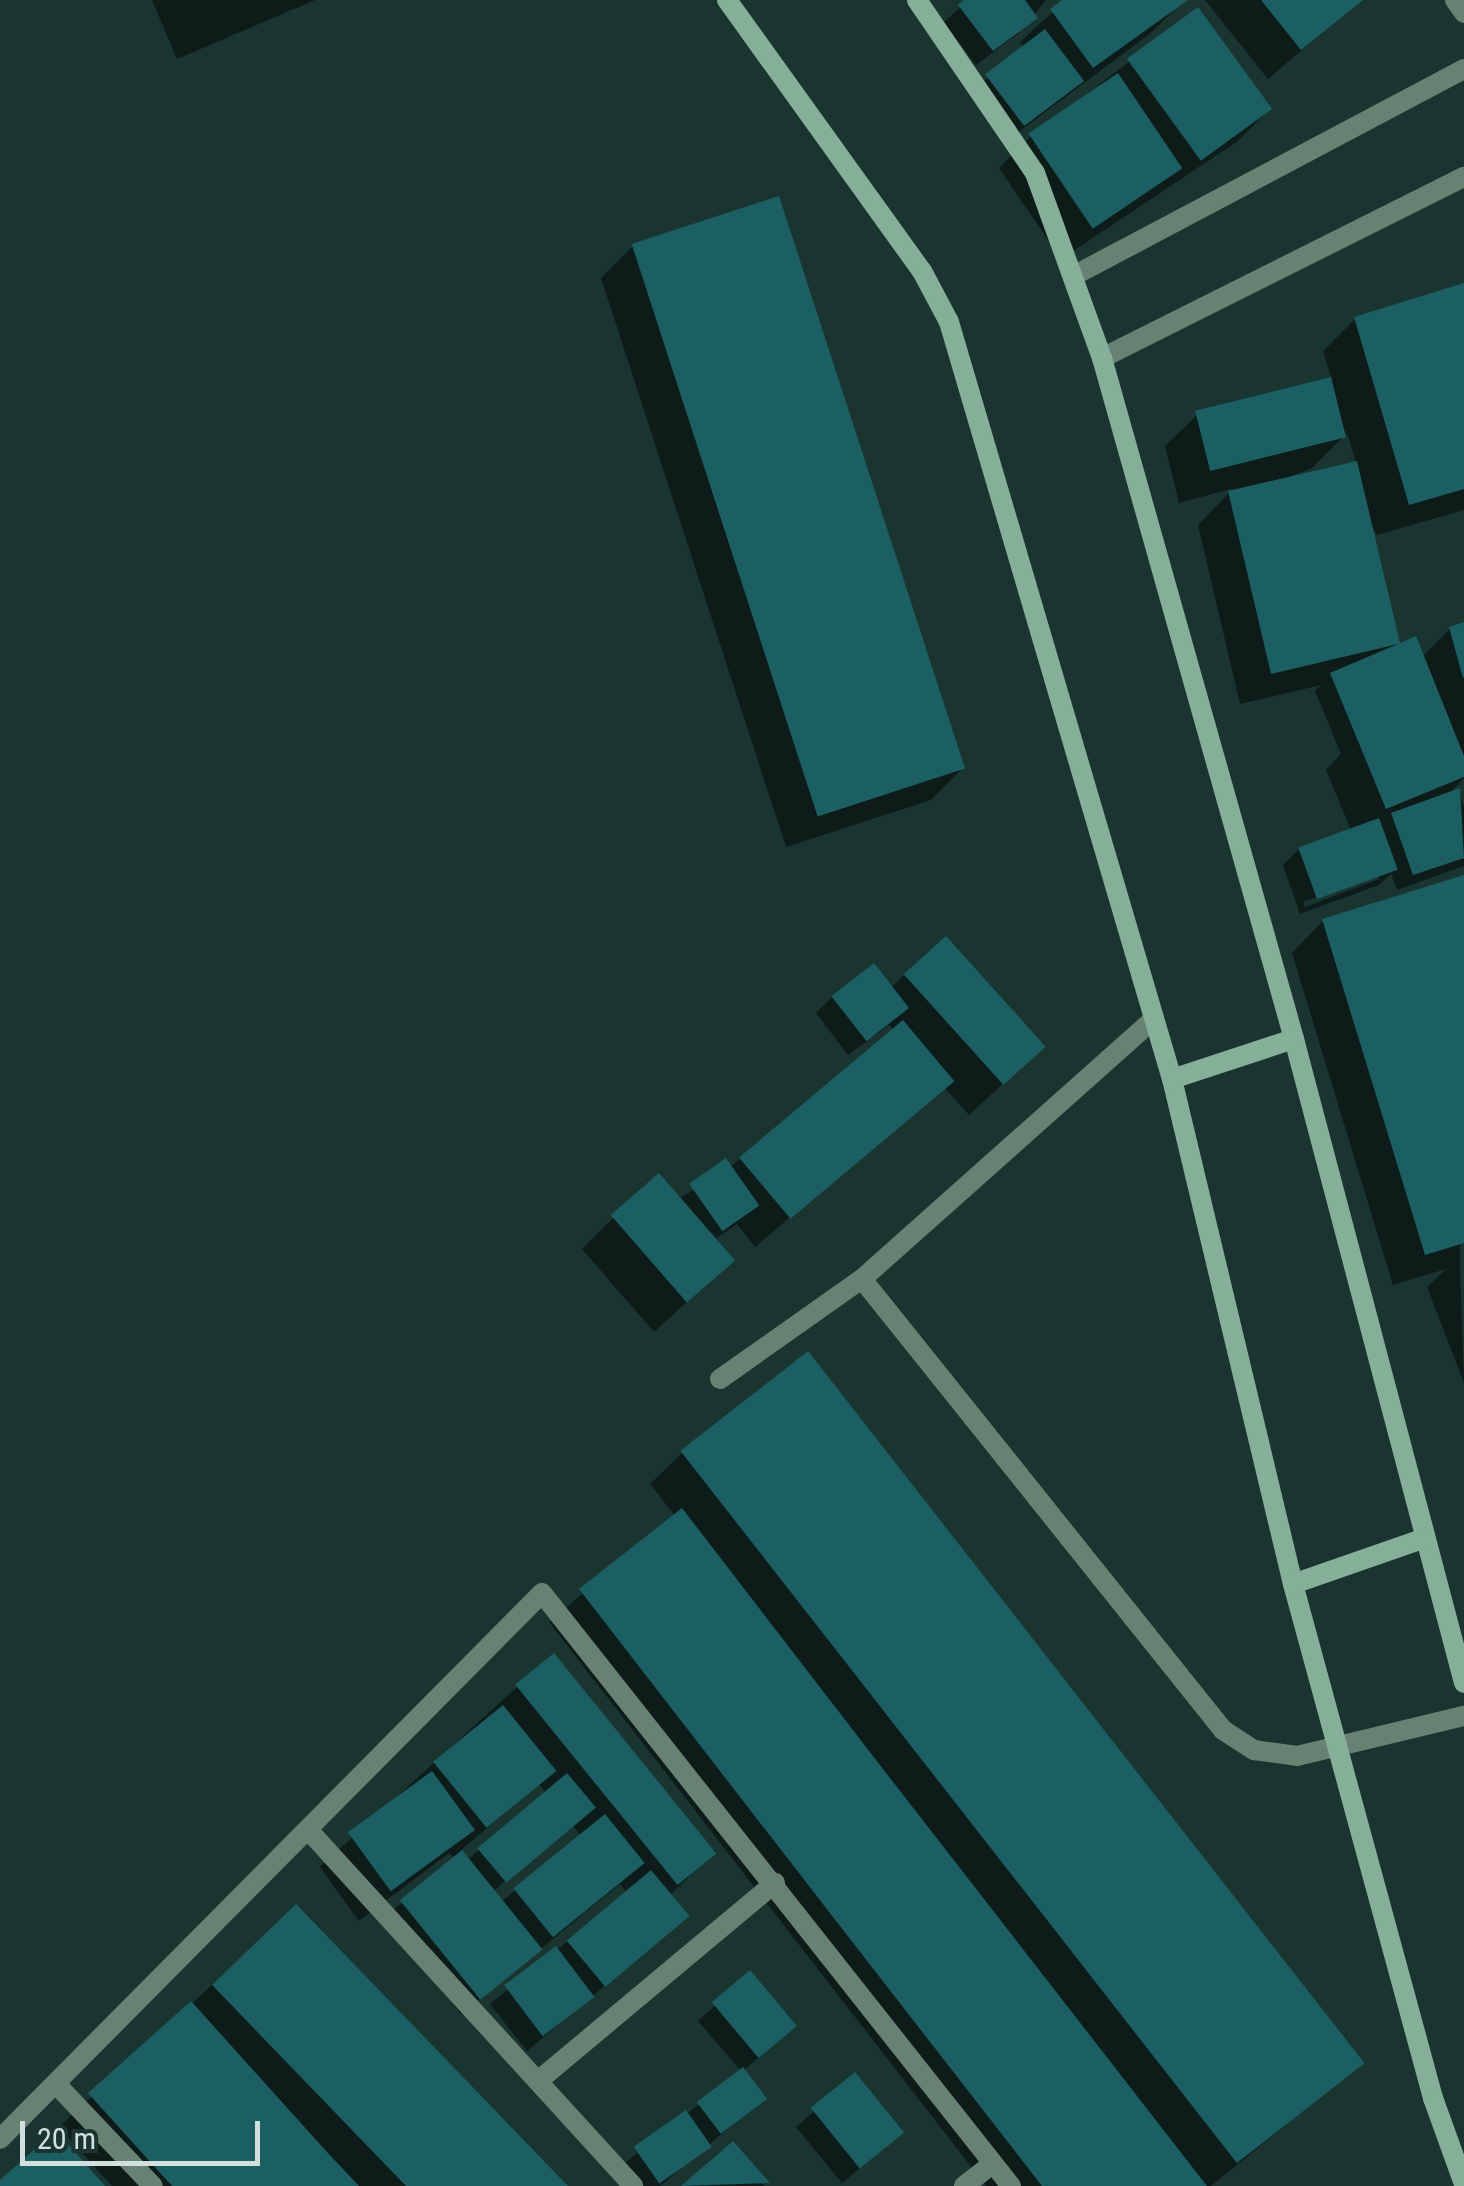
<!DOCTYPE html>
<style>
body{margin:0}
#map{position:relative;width:1464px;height:2186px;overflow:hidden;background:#1a342f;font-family:"Roboto Condensed",sans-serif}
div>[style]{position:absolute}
.shadow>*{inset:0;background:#0007}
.building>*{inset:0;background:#1c5f63;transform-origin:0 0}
.street>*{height:20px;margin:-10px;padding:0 10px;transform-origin:10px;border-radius:10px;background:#678172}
.secondary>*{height:20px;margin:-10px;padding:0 10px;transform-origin:10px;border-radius:10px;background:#86af99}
span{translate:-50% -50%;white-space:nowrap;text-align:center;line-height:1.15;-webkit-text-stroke:10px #1a342f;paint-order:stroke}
.scale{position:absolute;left:20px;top:2121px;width:240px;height:45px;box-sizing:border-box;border:5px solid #d1e0dc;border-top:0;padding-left:12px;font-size:30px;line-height:35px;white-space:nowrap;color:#d1e0dc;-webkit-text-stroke:8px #1a342f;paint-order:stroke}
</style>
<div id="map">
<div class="shadow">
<div style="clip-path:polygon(152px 0,315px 0,177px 59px)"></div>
<div style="clip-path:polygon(969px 0,1046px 0,1019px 33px,976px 65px,944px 22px)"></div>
<div style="clip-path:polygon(1066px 0,1184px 0,1152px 32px,1008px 140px,971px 92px,1024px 48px,1020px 42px)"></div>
<div style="clip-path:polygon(1205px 0,1361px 0,1268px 79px)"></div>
<div style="clip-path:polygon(1198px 10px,1269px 109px,1238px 141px,1061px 259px,999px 168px,1031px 136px)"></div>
<div style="clip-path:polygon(633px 246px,963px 768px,931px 800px,786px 847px,601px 278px)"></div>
<div style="clip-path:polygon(evenodd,1464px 286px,1464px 510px,1377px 535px,1368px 519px,1398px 647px,1422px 657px,1450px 629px,1464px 625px,1464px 778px,1447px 796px,1459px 791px,1464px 807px,1464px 866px,1397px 890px,1391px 874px,1379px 885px,1300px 914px,1283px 865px,1299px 849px,1351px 830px,1326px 770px,1341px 754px,1315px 691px,1321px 685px,1240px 704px,1198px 525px,1234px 488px,1179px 503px,1165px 446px,1197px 415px,1332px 380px,1323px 351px,1355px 319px,1464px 286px,1347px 433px,1356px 463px,1274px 483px,1312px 468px,1347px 433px,1464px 286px,1379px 874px,1379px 879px,1305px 907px,1303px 902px,1379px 874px)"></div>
<div style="clip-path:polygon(1464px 878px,1460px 1268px,1464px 1383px,1427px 1287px,1446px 1269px,1393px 1285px,1292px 953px,1323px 921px)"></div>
<div style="clip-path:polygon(904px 975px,1043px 1047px,969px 1115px,944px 1087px,755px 1247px,737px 1224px,714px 1240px,732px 1261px,654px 1332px,582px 1249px,613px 1218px,678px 1199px,730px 1167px,894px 1030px,889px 1025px,848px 1055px,816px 1013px,832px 997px,891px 988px)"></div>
<div style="clip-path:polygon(682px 1453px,1358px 2066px,1211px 2186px,986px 2186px,549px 1622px,675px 1516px,650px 1484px)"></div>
<div style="clip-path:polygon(evenodd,518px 1686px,712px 1854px,669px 1896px,669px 1932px,527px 2051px,490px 2004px,627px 1893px,620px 1884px,461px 2014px,385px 1917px,454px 1859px,449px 1853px,359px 1921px,320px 1867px,518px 1686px,539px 1784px,546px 1793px,467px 1860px,460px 1851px,539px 1784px,518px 1686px,573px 1826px,581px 1836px,501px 1902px,492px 1892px,573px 1826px)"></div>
<div style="clip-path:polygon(296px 1907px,566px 2186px,112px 2186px,59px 2127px)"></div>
<div style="clip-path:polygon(749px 1974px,777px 2042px,743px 2071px,763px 2099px,660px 2186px,636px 2186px,621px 2166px,741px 2071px,698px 2021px)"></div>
<div style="clip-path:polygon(855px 2076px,884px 2148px,842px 2183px,796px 2127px)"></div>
<div style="clip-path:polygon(733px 2144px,764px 2186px,684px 2186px)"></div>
</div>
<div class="building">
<div style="clip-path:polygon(964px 0,1025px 0,1038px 18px,993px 51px,958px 5px)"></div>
<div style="clip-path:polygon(1062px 0,1188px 0,1093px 68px,1050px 9px)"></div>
<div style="clip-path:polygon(1261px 0,1363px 0,1301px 50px)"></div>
<div style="left:1198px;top:7px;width:126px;height:88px;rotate:54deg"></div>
<div style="left:1045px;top:29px;width:65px;height:75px;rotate:53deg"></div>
<div style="left:1118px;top:73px;width:115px;height:108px;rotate:56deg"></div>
<div style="left:779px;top:196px;width:602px;height:155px;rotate:72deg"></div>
<div style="clip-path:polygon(1464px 283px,1464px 489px,1409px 505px,1354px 317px)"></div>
<div style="left:1331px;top:377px;width:62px;height:140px;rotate:76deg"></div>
<div style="clip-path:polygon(1357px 461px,1400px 643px,1416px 636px,1464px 756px,1464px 777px,1386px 809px,1330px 673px,1398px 644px,1271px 674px,1228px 491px)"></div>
<div style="clip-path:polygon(1464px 622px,1464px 677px,1463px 678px,1449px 627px)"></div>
<div style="clip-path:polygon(1460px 788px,1464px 858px,1413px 875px,1391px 813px)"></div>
<div style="left:1379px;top:818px;width:55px;height:86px;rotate:70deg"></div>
<div style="clip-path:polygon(1464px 875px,1464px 1243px,1425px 1255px,1322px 919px)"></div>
<div style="left:946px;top:936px;width:149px;height:57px;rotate:48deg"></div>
<div style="left:874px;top:963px;width:57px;height:54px;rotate:52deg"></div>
<div style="left:903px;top:1020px;width:80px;height:214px;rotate:50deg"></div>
<div style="left:726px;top:1158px;width:58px;height:45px;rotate:55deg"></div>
<div style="left:659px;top:1173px;width:116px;height:64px;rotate:49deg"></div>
<div style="left:808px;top:1351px;width:904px;height:162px;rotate:52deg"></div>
<div style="clip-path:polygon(682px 1508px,883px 1769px,1207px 2186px,1042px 2186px,826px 1908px,579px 1589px)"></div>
<div style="left:554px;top:1653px;width:258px;height:50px;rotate:51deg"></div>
<div style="left:503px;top:1705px;width:85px;height:90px;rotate:51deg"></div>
<div style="left:432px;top:1771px;width:73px;height:104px;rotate:54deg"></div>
<div style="left:567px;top:1773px;width:45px;height:117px;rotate:50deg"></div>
<div style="left:605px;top:1814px;width:63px;height:118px;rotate:51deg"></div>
<div style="left:462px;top:1850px;width:128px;height:80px;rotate:51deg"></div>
<div style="left:651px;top:1870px;width:60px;height:110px;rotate:50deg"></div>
<div style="clip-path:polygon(296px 1904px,351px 1961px,568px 2186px,406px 2186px,267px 2042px,212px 1985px)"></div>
<div style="left:556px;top:1946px;width:64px;height:65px;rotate:53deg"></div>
<div style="left:750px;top:1970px;width:73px;height:50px;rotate:50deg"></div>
<div style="clip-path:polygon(191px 2001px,327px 2152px,359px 2186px,172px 2186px,88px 2093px)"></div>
<div style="left:743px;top:2067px;width:40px;height:58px;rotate:53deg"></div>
<div style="left:855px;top:2072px;width:78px;height:57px;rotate:51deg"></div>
<div style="left:686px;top:2110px;width:45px;height:64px;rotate:55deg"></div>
<div style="clip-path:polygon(56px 2130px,105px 2186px,0 2186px,0 2180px)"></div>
<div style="clip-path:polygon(733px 2141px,770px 2183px,681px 2186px)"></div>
</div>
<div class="street">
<div style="left:1455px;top:0;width:16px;rotate:55deg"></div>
<div style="left:1075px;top:275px;width:440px;rotate:-27.9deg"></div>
<div style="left:1102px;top:358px;width:405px;rotate:-26.6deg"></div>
<div style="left:862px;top:1279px;width:578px;rotate:51.32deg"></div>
<div style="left:1223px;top:1730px;width:37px;rotate:33deg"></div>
<div style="left:1254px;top:1750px;width:43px;rotate:7.9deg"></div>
<div style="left:1297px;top:1756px;width:172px;rotate:-13.5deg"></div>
<div style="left:720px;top:1379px;width:174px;rotate:-35.2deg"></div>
<div style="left:862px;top:1279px;width:391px;rotate:-41.7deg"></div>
<div style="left:311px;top:1833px;width:478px;rotate:47.6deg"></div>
<div style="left:538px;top:2081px;width:309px;rotate:-39.9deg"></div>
<div style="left:57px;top:2085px;width:139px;rotate:46.5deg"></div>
<div style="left:0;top:2139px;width:769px;rotate:-45.21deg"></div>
<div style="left:542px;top:1593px;width:756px;rotate:51.66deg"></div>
<div style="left:964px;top:2186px;width:36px;rotate:-38deg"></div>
</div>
<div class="secondary">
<div style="left:727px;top:0;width:334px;rotate:54.3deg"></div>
<div style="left:922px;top:271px;width:58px;rotate:62.1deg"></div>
<div style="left:949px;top:322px;width:789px;rotate:73.59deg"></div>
<div style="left:1172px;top:1079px;width:519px;rotate:76.53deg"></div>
<div style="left:1293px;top:1584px;width:533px;rotate:74.76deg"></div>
<div style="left:1433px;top:2098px;width:91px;rotate:70.2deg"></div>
<div style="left:917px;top:0;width:209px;rotate:55.7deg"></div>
<div style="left:1035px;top:173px;width:197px;rotate:70.1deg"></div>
<div style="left:1102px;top:358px;width:708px;rotate:74.25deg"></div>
<div style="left:1294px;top:1039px;width:666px;rotate:75.21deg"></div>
<div style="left:1172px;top:1079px;width:128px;rotate:-18.2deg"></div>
<div style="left:1293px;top:1584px;width:140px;rotate:-19.2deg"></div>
</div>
<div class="scale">20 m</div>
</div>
